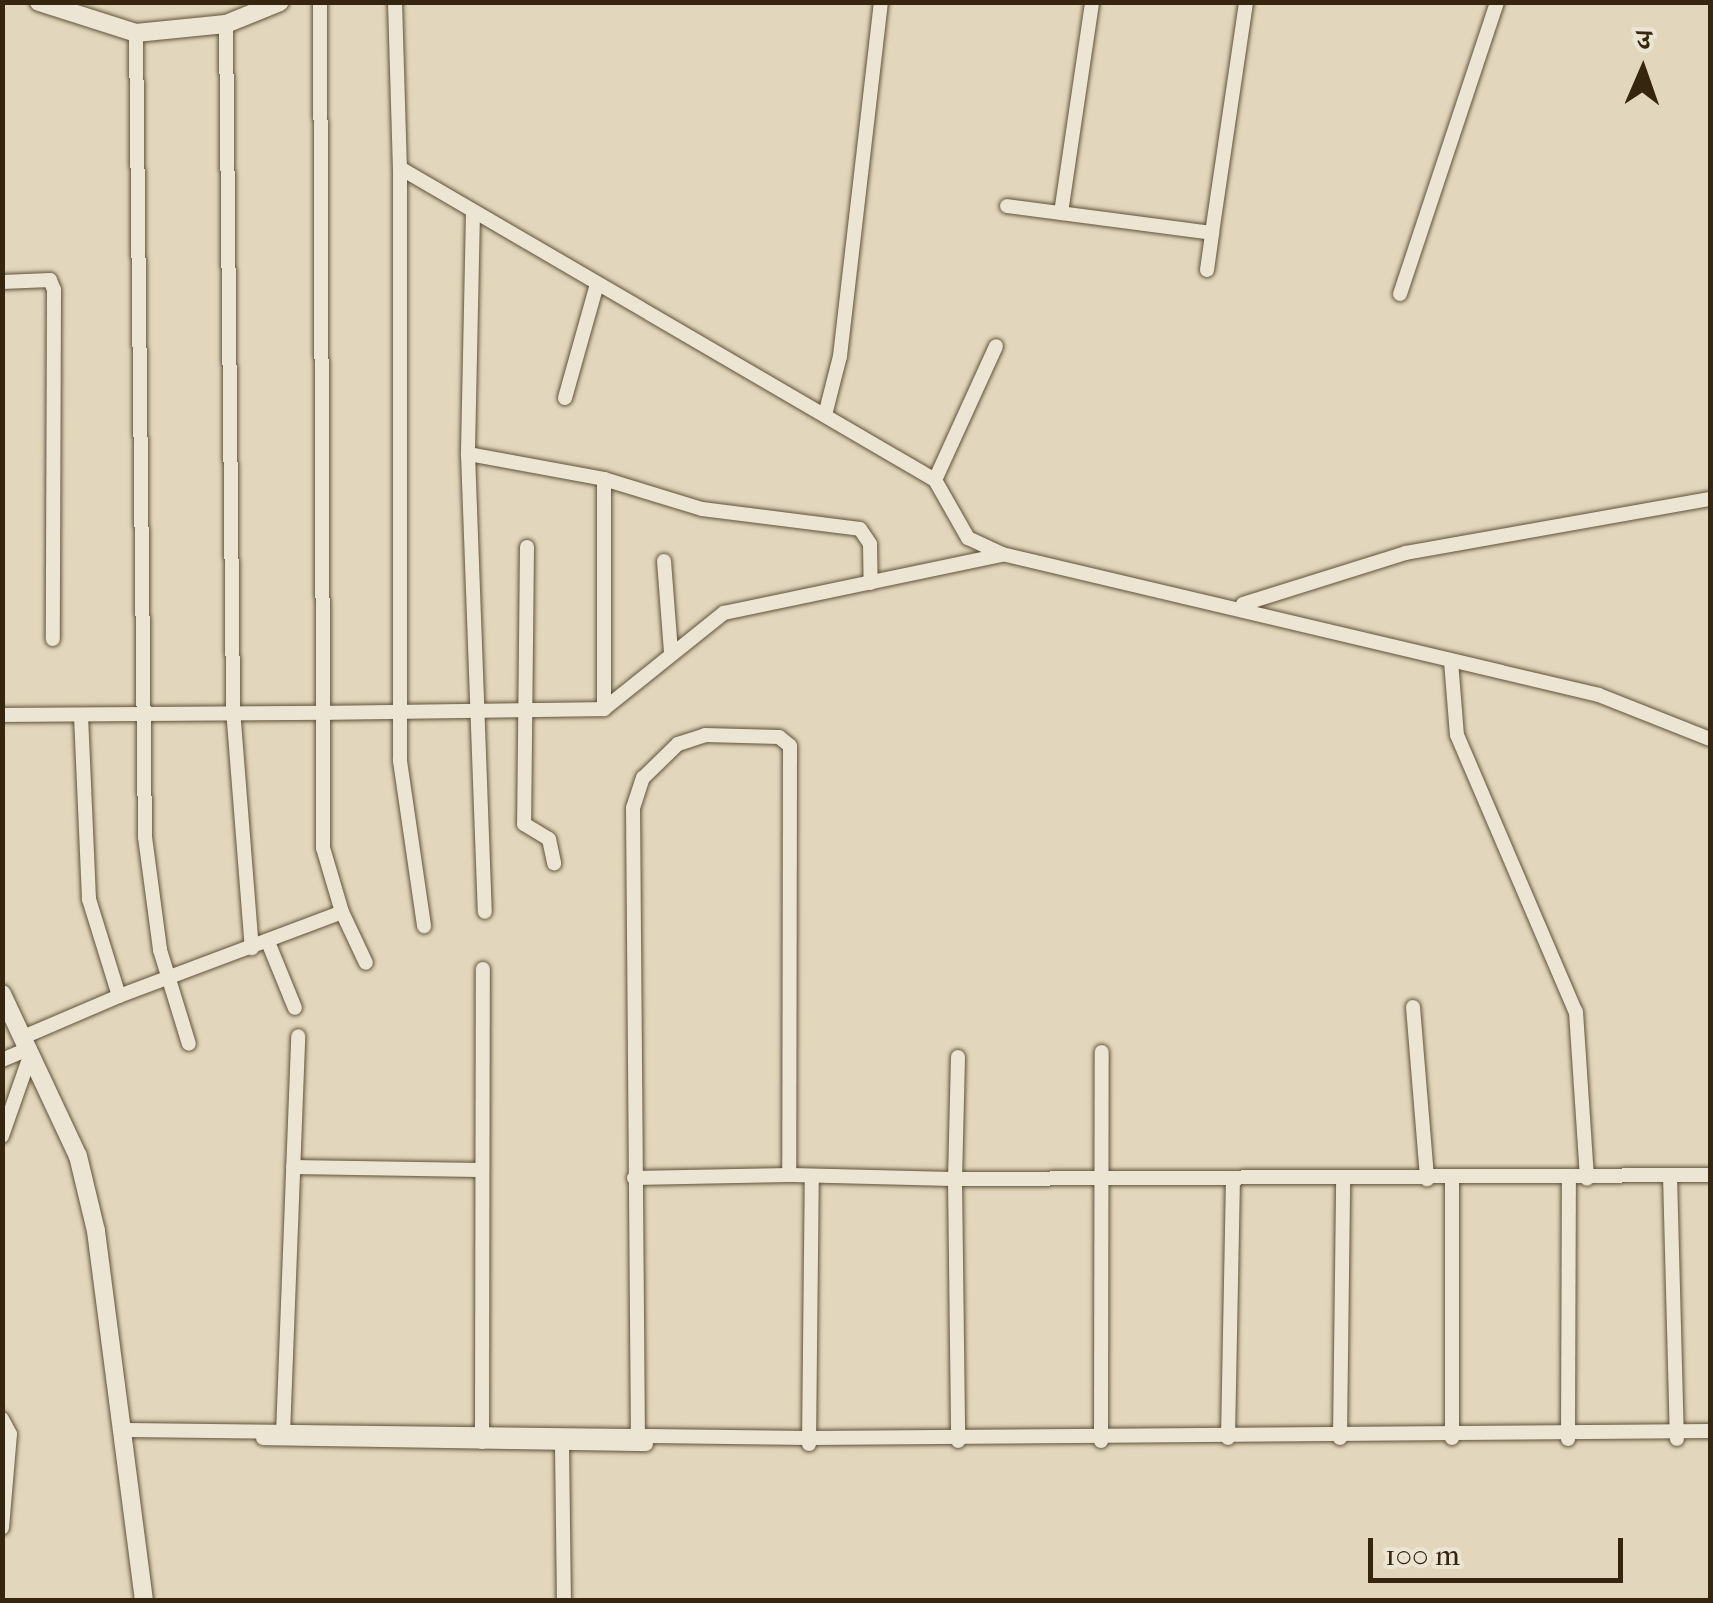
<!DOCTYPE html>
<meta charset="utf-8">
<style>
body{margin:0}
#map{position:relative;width:1713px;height:1603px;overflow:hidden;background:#e2d7bc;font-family:"IM FELL French Canon","Noto Serif Devanagari",serif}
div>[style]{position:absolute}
.roads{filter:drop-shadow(0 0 2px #61523a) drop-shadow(0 0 2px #61523a)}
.minor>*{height:14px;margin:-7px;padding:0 7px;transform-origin:7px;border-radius:7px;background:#ece5d3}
.tertiary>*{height:18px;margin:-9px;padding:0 9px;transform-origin:9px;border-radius:9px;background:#ece5d3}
span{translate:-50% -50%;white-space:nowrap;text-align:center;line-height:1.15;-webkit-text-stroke:10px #ece5d3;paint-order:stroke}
.frame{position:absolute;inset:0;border:5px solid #36250f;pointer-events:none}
.north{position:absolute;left:1593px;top:20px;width:100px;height:100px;-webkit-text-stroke:8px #ece5d3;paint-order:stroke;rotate:2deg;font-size:28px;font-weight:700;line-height:40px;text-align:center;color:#36250f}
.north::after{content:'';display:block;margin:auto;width:35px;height:45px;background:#36250f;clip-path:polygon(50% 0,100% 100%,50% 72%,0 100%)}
.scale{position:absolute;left:1368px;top:1538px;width:255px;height:45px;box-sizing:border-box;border:5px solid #36250f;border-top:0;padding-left:12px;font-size:30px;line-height:35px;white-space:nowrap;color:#36250f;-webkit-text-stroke:8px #ece5d3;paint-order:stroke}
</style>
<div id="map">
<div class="roads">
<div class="minor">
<div style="left:395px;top:2px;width:166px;rotate:88.3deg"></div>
<div style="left:400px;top:168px;width:619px;rotate:30.25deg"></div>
<div style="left:935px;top:480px;width:67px;rotate:60.4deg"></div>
<div style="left:968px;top:538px;width:38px;rotate:25deg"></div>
<div style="left:1002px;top:554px;width:613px;rotate:13.29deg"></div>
<div style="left:1599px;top:695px;width:119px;rotate:21.6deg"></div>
<div style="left:226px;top:24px;width:685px;rotate:89.41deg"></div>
<div style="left:233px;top:709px;width:240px;rotate:85.5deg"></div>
<div style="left:136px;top:33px;width:804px;rotate:89.36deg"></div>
<div style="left:145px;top:837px;width:114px;rotate:82.4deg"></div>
<div style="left:160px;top:950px;width:98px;rotate:72.9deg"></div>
<div style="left:400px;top:168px;width:593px;rotate:90deg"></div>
<div style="left:400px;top:761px;width:167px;rotate:81.7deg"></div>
<div style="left:1007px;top:206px;width:207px;rotate:7.5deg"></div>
<div style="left:1212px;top:233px;width:233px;rotate:-81.6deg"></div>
<div style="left:473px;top:212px;width:242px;rotate:91.2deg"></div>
<div style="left:468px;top:454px;width:458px;rotate:87.9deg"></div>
<div style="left:1061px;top:213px;width:213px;rotate:-81.6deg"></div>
<div style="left:1207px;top:270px;width:37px;rotate:-82deg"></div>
<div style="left:2px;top:282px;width:48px;rotate:-2.4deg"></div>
<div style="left:50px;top:280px;width:11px;rotate:68deg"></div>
<div style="left:54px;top:290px;width:349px;rotate:90.2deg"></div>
<div style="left:1400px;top:294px;width:308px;rotate:-71.6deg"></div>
<div style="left:565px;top:398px;width:114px;rotate:-74.3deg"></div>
<div style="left:825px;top:415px;width:61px;rotate:-75.7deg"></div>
<div style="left:840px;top:356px;width:356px;rotate:-83.4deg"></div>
<div style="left:468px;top:454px;width:138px;rotate:10.4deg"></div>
<div style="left:604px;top:479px;width:230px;rotate:90deg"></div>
<div style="left:604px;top:479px;width:102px;rotate:17deg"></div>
<div style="left:702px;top:509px;width:159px;rotate:7.2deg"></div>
<div style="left:860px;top:529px;width:18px;rotate:56deg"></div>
<div style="left:870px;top:544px;width:39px;rotate:89deg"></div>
<div style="left:935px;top:480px;width:147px;rotate:-65.5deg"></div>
<div style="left:527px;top:547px;width:277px;rotate:90.6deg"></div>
<div style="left:524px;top:824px;width:29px;rotate:31deg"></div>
<div style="left:549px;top:839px;width:25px;rotate:78deg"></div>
<div style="left:664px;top:561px;width:91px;rotate:85.6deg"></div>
<div style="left:1243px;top:604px;width:171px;rotate:-17.4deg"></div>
<div style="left:1406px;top:553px;width:309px;rotate:-10.1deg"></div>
<div style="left:1451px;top:661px;width:74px;rotate:85.4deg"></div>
<div style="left:1457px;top:735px;width:301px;rotate:66.8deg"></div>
<div style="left:1576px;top:1012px;width:167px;rotate:86.2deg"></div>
<div style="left:2px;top:715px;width:321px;rotate:-0.4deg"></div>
<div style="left:323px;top:713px;width:711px;rotate:-90.24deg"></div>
<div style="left:342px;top:912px;width:56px;rotate:64.8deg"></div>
<div style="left:268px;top:942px;width:71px;rotate:67.8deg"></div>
<div style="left:119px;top:996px;width:238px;rotate:-20.6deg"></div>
<div style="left:342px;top:912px;width:67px;rotate:-106.5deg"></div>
<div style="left:323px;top:848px;width:135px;rotate:-90deg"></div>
<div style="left:323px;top:713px;width:281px;rotate:-0.8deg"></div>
<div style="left:604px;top:709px;width:154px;rotate:-38.7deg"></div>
<div style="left:724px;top:613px;width:283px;rotate:-11.8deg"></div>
<div style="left:1413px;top:1007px;width:173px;rotate:85.3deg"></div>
<div style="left:21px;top:1038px;width:107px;rotate:-23.2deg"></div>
<div style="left:119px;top:996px;width:102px;rotate:-107.2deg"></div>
<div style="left:89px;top:899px;width:182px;rotate:-92.5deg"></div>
<div style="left:958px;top:1057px;width:122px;rotate:91.4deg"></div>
<div style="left:955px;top:1179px;width:755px;rotate:-0.3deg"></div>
<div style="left:2px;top:1060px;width:25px;rotate:-23deg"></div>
<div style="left:2px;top:1136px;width:82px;rotate:-70.7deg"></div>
<div style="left:293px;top:1167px;width:186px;rotate:0.9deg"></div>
<div style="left:1670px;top:1175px;width:264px;rotate:88.5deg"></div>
<div style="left:634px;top:1178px;width:155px;rotate:-1.1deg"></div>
<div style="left:1452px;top:1179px;width:259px;rotate:90deg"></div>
<div style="left:2px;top:1419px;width:17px;rotate:62deg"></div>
<div style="left:10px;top:1434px;width:94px;rotate:94.9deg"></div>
<div style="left:127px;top:1430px;width:682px;rotate:0.67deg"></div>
<div style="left:809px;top:1438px;width:901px;rotate:-0.45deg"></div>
<div style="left:283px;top:1434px;width:398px;rotate:-87.8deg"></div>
<div style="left:263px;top:1438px;width:383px;rotate:0.9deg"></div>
<div style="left:1228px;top:1438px;width:259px;rotate:-88.9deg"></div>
<div style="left:1340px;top:1438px;width:259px;rotate:-89.3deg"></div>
<div style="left:1568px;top:1439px;width:260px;rotate:-89.8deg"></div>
<div style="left:1101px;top:1441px;width:389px;rotate:-89.9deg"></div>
<div style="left:482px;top:1442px;width:473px;rotate:-89.9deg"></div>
<div style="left:562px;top:1443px;width:157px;rotate:89.3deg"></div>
<div style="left:638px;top:1444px;width:636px;rotate:-90.45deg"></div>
<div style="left:633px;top:808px;width:32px;rotate:-72deg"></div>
<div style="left:643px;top:778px;width:49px;rotate:-44.2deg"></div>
<div style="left:678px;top:744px;width:28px;rotate:-18deg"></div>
<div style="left:705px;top:735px;width:74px;rotate:1.5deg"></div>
<div style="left:779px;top:737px;width:14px;rotate:39deg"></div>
<div style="left:790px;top:746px;width:429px;rotate:90.1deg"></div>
<div style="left:789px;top:1175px;width:166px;rotate:1.4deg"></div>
<div style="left:955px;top:1179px;width:262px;rotate:89.3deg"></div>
<div style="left:809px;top:1444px;width:268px;rotate:-89.4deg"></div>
</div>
<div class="tertiary">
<div style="left:39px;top:2px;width:102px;rotate:17.7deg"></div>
<div style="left:136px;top:33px;width:90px;rotate:-5.7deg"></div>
<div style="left:226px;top:24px;width:58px;rotate:-22.2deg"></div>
<div style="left:2px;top:994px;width:179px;rotate:64.9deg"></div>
<div style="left:78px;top:1156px;width:77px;rotate:76.5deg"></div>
<div style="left:96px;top:1231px;width:372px;rotate:82.6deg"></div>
</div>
</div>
<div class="frame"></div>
<div class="north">उ</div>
<div class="scale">100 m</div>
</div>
